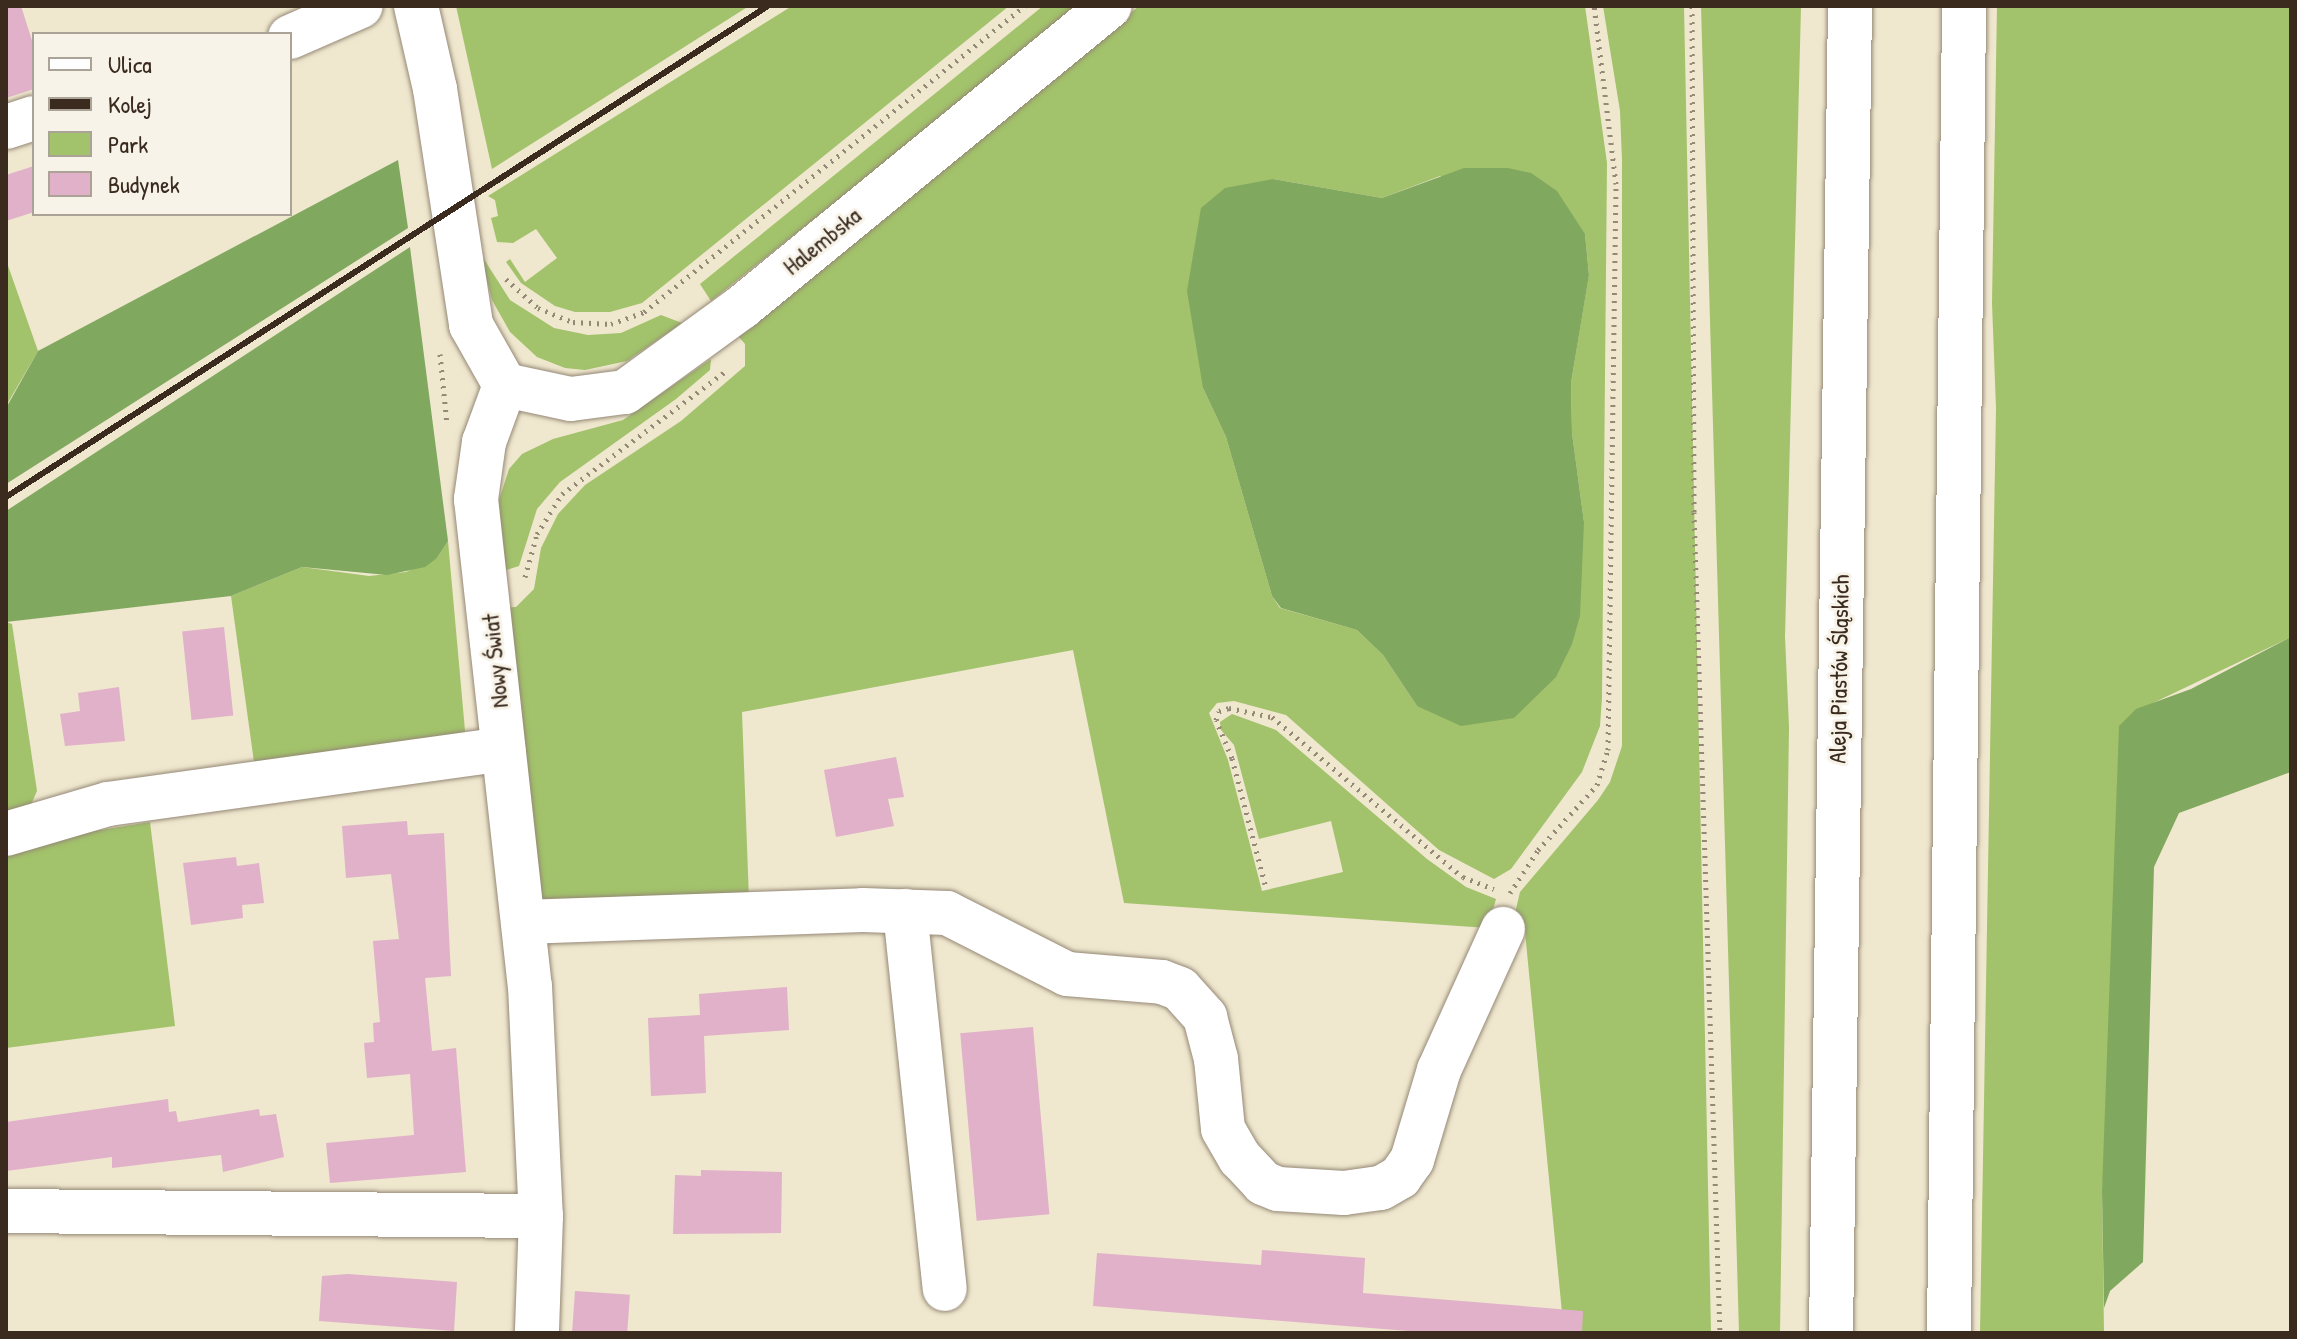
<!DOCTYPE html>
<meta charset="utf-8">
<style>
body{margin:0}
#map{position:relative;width:2297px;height:1339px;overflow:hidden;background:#efe7ce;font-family:"Patrick Hand",sans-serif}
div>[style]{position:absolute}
.green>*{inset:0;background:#a2c26b}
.forest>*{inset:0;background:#81a85f}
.building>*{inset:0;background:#e0b1c9;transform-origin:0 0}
.path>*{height:5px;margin-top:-2.5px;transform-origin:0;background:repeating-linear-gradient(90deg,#958876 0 2px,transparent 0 8px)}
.roads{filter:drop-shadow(0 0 2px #958876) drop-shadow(0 0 2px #958876)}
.minor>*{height:44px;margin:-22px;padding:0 22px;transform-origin:22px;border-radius:22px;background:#fff}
.highway>*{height:44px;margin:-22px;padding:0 22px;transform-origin:22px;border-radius:22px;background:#fff}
.rail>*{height:6px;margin:-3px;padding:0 3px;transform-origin:3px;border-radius:3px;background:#3b2a1e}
span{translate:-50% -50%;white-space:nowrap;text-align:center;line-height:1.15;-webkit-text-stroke:6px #f7f3e8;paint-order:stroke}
.street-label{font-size:24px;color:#3b2a1e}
.frame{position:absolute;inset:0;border:8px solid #3b2a1e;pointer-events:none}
.legend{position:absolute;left:32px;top:32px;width:260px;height:184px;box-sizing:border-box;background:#f7f3e8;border:2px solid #aca397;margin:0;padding:10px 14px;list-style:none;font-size:24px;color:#3b2a1e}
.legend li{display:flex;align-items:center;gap:16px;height:40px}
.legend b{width:40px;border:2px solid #aca397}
</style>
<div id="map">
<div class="green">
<div style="clip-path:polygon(456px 6px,749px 6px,492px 169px)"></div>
<div style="clip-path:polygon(792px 6px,1009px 6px,642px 303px,610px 312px,575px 312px,555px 306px,521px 283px,506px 262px,510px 259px,525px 282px,557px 258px,536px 229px,513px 243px,497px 242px,491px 218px,498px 216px,495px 200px,488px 196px)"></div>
<div style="clip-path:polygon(1043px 6px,1082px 6px,711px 301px,700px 284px)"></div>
<div style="clip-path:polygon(evenodd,1139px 6px,1585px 6px,1607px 163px,1602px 697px,1600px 726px,1582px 772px,1511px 869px,1494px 879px,1439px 850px,1286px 715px,1234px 701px,1217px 703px,1209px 713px,1228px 760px,1262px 891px,1343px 872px,1331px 821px,1259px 839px,1234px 745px,1221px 730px,1220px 722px,1232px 714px,1276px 730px,1427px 859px,1466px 887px,1496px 899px,1488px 928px,1124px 903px,1073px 650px,742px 712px,749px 900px,535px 901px,503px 608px,516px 607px,534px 589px,541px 548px,558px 514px,585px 485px,681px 421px,745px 366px,745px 344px,738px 336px,1139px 6px,1440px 176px,1585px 234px,1589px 274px,1571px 383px,1572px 433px,1584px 522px,1417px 706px,1383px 655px,1357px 630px,1280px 608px,1272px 596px,1226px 437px,1203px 388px,1273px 179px,1382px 198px,1440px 176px)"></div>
<div style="clip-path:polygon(1603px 6px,1684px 6px,1711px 1333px,1564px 1333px,1525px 932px,1511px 930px,1520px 892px,1598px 800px,1610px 782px,1622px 746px,1622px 160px,1620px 111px)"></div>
<div style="clip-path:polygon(1701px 6px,1801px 6px,1785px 637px,1789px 727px,1780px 1333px,1739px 1333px)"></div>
<div style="clip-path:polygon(1997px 6px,2291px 6px,2291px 637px,2153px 703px,2102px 1191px,2104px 1333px,1980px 1333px,1996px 408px,1992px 303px)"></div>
<div style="clip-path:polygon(480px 253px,510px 300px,554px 328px,588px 335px,621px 333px,661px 315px,682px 323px,627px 361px,585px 370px,565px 368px,537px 357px,510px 332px,492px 300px)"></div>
<div style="clip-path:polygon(6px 260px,38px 351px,6px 406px)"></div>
<div style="clip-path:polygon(711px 359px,710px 370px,676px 399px,560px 482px,537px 509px,519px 566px,503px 571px,499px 500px,509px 469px,522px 454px,553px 439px,623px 420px)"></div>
<div style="clip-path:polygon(448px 541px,466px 742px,254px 762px,231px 596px,302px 567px,369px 576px,406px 572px,437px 558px)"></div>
<div style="clip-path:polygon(6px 622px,12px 624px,37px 791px,30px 807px,6px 816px)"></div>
<div style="clip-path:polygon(150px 822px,175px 1026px,6px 1048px,6px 854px,57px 837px)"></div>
</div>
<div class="forest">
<div style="clip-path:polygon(398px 160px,408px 228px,6px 484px,6px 408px,38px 351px)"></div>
<div style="clip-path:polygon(1464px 168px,1508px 168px,1531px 173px,1557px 191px,1585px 234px,1589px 275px,1571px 383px,1572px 433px,1584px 522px,1580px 616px,1572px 644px,1556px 677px,1514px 718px,1461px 726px,1417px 706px,1383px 655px,1357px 630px,1281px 608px,1272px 596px,1226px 437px,1203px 388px,1187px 291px,1201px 208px,1225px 188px,1273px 179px,1382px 198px)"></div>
<div style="clip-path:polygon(410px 247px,448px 541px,437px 558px,425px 567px,387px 575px,302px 567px,231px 596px,6px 622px,6px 511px)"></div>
<div style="clip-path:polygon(2291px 637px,2291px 772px,2179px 813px,2154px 867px,2143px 1262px,2110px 1291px,2104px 1308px,2102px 1191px,2119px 726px,2136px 709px,2191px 689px)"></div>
</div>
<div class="building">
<div style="clip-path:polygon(6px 6px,21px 6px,34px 47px,34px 89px,6px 98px)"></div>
<div style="clip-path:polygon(34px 166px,34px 212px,6px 221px,6px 175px)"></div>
<div style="left:224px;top:627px;width:89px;height:42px;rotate:84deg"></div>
<div style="clip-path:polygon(119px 687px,125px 741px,65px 746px,60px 714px,80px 711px,78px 693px)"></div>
<div style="clip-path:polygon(896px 757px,904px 797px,888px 799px,894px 826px,836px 837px,824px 770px)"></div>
<div style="clip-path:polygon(407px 821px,408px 835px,444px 833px,451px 976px,425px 978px,432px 1051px,456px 1048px,466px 1172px,330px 1183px,326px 1143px,414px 1135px,410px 1074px,367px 1078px,364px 1043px,374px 1042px,373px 1023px,380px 1022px,373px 941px,399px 939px,391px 874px,346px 878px,342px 826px)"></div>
<div style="clip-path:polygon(236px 857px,237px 866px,259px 863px,264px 903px,242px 905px,243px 918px,191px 925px,183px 863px)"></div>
<div style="clip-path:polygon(787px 987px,789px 1030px,704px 1036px,706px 1093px,651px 1096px,648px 1018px,700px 1015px,699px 994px)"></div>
<div style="left:1033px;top:1027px;width:188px;height:73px;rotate:85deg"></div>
<div style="clip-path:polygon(168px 1099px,169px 1112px,176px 1111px,178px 1122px,259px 1109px,260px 1116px,276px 1114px,284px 1157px,223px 1172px,221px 1155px,112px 1168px,112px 1157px,6px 1171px,6px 1122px)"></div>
<div style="clip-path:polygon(701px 1170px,782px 1172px,781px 1233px,673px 1234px,675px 1175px,701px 1176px)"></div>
<div style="clip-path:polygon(1262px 1250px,1365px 1258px,1363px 1293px,1583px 1311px,1582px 1333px,1434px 1333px,1093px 1306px,1097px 1253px,1261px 1265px)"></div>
<div style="clip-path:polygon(348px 1274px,457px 1282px,454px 1331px,319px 1321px,322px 1276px)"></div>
<div style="left:575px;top:1291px;width:55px;height:42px;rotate:4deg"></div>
</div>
<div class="path">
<div style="left:1692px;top:6px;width:506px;rotate:89.77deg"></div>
<div style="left:1694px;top:512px;width:821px;rotate:88.19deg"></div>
<div style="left:506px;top:279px;width:43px;rotate:42.2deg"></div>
<div style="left:538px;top:308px;width:38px;rotate:22deg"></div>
<div style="left:573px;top:322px;width:38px;rotate:3deg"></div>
<div style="left:611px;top:324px;width:35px;rotate:-20deg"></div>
<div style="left:644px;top:312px;width:489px;rotate:-38.8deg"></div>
<div style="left:440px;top:354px;width:70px;rotate:84.3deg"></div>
<div style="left:525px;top:577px;width:45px;rotate:-74.4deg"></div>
<div style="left:537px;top:534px;width:47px;rotate:-58deg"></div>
<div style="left:562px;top:494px;width:205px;rotate:-36.9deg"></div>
<div style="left:1265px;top:884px;width:130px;rotate:-104.7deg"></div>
<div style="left:1232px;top:758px;width:41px;rotate:-112.8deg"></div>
<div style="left:1216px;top:720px;width:9px;rotate:-72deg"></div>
<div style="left:1219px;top:711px;width:10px;rotate:-17deg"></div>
<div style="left:1229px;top:708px;width:44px;rotate:11.8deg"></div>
<div style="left:1272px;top:717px;width:249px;rotate:40deg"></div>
<div style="left:1463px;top:877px;width:33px;rotate:21deg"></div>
<div style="left:1510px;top:893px;width:51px;rotate:-56.9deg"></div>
<div style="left:1538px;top:850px;width:88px;rotate:-47.8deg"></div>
<div style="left:1597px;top:785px;width:37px;rotate:-73deg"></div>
<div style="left:1608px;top:750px;width:566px;rotate:-89.19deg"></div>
<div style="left:1616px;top:184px;width:179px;rotate:-97deg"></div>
</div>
<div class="roads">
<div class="minor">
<div style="left:416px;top:6px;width:85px;rotate:77.1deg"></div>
<div style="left:435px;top:89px;width:239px;rotate:81.3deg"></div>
<div style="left:471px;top:325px;width:69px;rotate:60.5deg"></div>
<div style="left:505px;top:385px;width:61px;rotate:110.2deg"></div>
<div style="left:484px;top:442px;width:58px;rotate:98deg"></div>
<div style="left:476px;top:499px;width:490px;rotate:83.7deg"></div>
<div style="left:530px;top:986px;width:230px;rotate:87.3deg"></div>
<div style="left:541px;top:1216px;width:117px;rotate:92deg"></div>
<div style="left:290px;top:37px;width:77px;rotate:-23.6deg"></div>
<div style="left:6px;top:127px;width:29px;rotate:-18deg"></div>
<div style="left:505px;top:385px;width:67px;rotate:12deg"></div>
<div style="left:571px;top:399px;width:54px;rotate:-7.4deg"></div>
<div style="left:625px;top:392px;width:145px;rotate:-36deg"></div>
<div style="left:742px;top:307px;width:475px;rotate:-39.3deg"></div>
<div style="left:6px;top:834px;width:106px;rotate:-16.4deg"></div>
<div style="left:108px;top:804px;width:399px;rotate:-7.9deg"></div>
<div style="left:905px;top:911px;width:380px;rotate:84deg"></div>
<div style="left:523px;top:922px;width:340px;rotate:-2deg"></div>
<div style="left:863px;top:910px;width:84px;rotate:2deg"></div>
<div style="left:947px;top:913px;width:135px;rotate:26.9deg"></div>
<div style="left:1067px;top:974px;width:95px;rotate:4.8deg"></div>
<div style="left:1162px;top:982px;width:19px;rotate:21deg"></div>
<div style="left:1180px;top:989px;width:38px;rotate:48deg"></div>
<div style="left:1205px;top:1017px;width:43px;rotate:75.3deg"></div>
<div style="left:1216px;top:1059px;width:70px;rotate:84.3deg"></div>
<div style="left:1223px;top:1129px;width:34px;rotate:60deg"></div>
<div style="left:1240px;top:1158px;width:34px;rotate:47deg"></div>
<div style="left:1263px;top:1183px;width:16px;rotate:22deg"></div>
<div style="left:1278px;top:1189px;width:66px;rotate:3.5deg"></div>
<div style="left:1344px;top:1193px;width:37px;rotate:-8deg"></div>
<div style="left:1381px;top:1188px;width:22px;rotate:-30deg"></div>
<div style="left:1400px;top:1177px;width:21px;rotate:-55deg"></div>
<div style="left:1412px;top:1160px;width:94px;rotate:-73.3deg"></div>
<div style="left:1439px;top:1070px;width:155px;rotate:-65.6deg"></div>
<div style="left:6px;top:1211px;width:535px;rotate:0.54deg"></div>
</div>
<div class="highway">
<div style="left:1831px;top:1333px;width:1327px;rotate:-89.18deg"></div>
<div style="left:1949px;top:1333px;width:1327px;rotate:-89.35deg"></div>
</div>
</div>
<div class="rail">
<div style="left:6px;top:497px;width:906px;rotate:-32.8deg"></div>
</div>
<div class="street-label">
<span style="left:822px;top:241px;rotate:-39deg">Halembska</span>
<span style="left:495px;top:661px;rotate:-96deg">Nowy Świat</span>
<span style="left:1839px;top:669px;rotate:-89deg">Aleja Piastów Śląskich</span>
</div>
<div class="frame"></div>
<ul class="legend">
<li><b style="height:10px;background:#fff"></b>Ulica</li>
<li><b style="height:10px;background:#3b2a1e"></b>Kolej</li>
<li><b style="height:22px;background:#a2c26b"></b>Park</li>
<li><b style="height:22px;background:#e0b1c9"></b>Budynek</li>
</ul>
</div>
